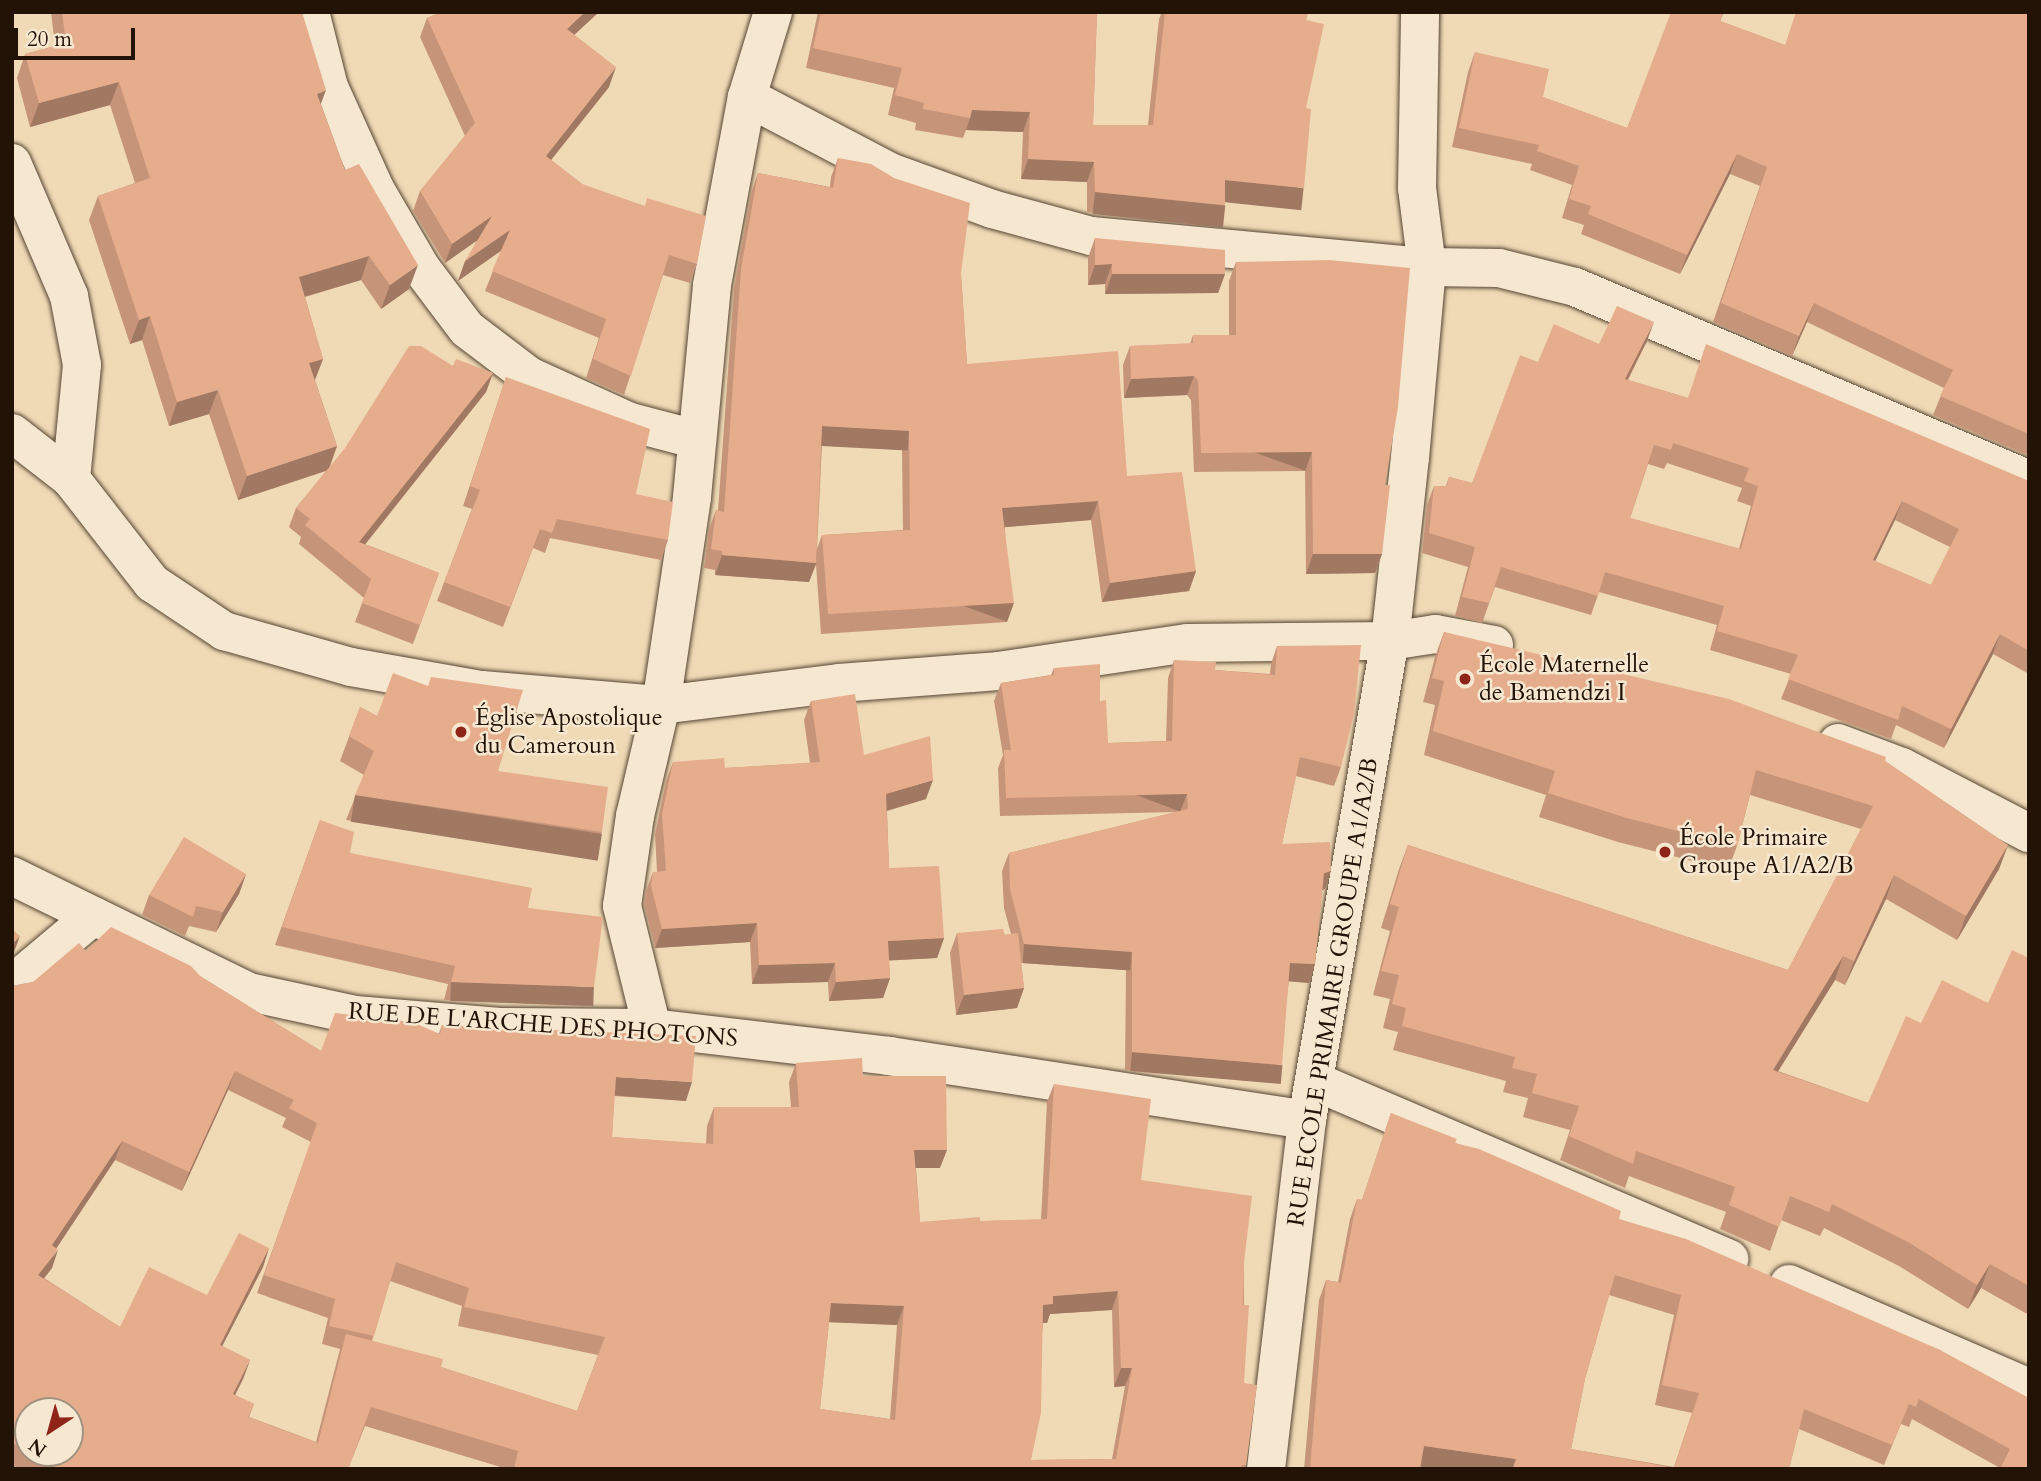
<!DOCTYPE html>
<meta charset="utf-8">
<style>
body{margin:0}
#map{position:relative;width:2041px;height:1481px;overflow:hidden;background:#f0dab6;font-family:Cardo,serif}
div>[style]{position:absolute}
.roads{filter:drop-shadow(0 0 2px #564533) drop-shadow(0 0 2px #564533)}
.street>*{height:38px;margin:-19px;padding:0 19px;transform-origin:19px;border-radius:19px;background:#f5e7d0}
.secondary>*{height:38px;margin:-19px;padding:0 19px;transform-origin:19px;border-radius:19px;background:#f5e7d0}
.wall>*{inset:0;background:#c69579}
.shaded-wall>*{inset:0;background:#a17963;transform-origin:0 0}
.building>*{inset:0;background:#e6ad8d}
.dots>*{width:19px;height:19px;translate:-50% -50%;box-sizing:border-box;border:4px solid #f5e7d0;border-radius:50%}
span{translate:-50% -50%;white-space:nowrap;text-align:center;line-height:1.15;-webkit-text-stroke:5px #f5e7d0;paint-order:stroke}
.poi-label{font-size:24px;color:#231307}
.left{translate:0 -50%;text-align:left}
.street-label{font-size:24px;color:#231307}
.frame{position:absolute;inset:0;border:14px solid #231307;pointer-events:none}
.north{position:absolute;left:14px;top:1397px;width:70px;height:70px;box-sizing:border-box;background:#f5e7d0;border:2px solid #a19280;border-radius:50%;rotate:216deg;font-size:19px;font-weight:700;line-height:28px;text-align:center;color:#231307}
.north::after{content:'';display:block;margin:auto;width:24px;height:32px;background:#8f2418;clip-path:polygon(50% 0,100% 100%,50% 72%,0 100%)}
.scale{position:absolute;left:14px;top:28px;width:121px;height:32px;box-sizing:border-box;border:4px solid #231307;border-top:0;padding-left:9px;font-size:21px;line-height:24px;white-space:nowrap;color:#231307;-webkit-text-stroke:5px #f5e7d0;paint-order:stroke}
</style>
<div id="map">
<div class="roads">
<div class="street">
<div style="left:310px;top:12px;width:77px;rotate:75.8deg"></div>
<div style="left:329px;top:87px;width:112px;rotate:65.7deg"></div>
<div style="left:375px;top:189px;width:91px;rotate:59.8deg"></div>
<div style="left:421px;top:268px;width:76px;rotate:53deg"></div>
<div style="left:467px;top:329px;width:78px;rotate:37.2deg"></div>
<div style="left:529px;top:376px;width:111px;rotate:24.5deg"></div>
<div style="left:630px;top:422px;width:67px;rotate:14.7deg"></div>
<div style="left:747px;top:97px;width:161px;rotate:27.7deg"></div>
<div style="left:890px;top:172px;width:109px;rotate:19.9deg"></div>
<div style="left:992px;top:209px;width:103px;rotate:15.3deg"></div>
<div style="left:1091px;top:236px;width:337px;rotate:5.3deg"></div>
<div style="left:1427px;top:267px;width:72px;rotate:0.8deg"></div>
<div style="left:1499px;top:268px;width:78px;rotate:14deg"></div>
<div style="left:1575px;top:287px;width:493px;rotate:23deg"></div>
<div style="left:12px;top:163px;width:145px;rotate:66.8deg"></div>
<div style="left:69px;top:296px;width:70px;rotate:79.3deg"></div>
<div style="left:82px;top:365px;width:115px;rotate:95.5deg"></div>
<div style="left:12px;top:433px;width:75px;rotate:37.9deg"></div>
<div style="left:71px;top:479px;width:132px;rotate:52.1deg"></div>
<div style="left:152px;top:583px;width:87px;rotate:33.7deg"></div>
<div style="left:224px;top:631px;width:132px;rotate:15.8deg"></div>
<div style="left:351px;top:667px;width:133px;rotate:10deg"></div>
<div style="left:482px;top:690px;width:180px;rotate:4.8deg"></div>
<div style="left:661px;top:705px;width:179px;rotate:-7deg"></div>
<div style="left:839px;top:683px;width:159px;rotate:-4.3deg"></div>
<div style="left:998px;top:671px;width:191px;rotate:-8.4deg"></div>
<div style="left:1187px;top:643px;width:203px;rotate:-0.6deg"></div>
<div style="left:1390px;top:641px;width:46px;rotate:-8.8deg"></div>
<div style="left:1435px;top:634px;width:60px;rotate:10.6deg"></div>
<div style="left:1838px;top:743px;width:68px;rotate:20.6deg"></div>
<div style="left:1902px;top:767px;width:143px;rotate:27.5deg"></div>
<div style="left:12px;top:876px;width:264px;rotate:26.1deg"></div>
<div style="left:249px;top:992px;width:108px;rotate:12.2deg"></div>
<div style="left:355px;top:1015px;width:145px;rotate:4.7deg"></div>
<div style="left:500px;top:1027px;width:152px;rotate:0.4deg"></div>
<div style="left:652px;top:1028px;width:239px;rotate:6.7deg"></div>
<div style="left:889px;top:1056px;width:423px;rotate:8.7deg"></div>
<div style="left:12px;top:984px;width:106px;rotate:-40deg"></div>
<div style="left:652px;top:1028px;width:126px;rotate:-103.8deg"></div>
<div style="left:622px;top:906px;width:91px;rotate:-81.8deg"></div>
<div style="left:635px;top:816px;width:114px;rotate:-76.8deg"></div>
<div style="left:661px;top:705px;width:210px;rotate:-81.5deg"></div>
<div style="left:692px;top:497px;width:213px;rotate:-84.6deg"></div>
<div style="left:712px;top:285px;width:191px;rotate:-79.5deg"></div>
<div style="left:747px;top:97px;width:89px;rotate:-73deg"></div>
<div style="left:1314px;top:1081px;width:452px;rotate:23.2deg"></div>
<div style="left:1789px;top:1284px;width:262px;rotate:23.4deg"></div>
</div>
<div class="secondary">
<div style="left:1266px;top:1469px;width:351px;rotate:-83.3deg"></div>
<div style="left:1307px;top:1120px;width:486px;rotate:-80.2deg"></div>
<div style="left:1390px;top:641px;width:184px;rotate:-83.8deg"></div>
<div style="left:1410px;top:458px;width:192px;rotate:-84.9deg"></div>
<div style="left:1427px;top:267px;width:80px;rotate:-97.2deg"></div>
<div style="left:1417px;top:188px;width:176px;rotate:-89deg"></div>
</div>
</div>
<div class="wall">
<div style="clip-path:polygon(51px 12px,302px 12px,321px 104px,345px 170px,409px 289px,381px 309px,361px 280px,305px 297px,323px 359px,315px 380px,337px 446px,330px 467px,453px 366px,493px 373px,486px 392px,365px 544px,439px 573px,413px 644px,355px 622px,364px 598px,299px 544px,301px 537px,289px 527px,296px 508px,326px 471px,238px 500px,209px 414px,169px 426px,142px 340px,130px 344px,89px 220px,98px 196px,135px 183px,110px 105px,30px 127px,17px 78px,25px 54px,55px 46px)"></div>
<div style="clip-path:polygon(441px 12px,599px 12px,574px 35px,609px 87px,551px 160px,582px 184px,697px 264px,690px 283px,663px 275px,624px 395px,586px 378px,599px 338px,485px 291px,501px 251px,458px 281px,477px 240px,445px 263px,413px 211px,420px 191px,465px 136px,420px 37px,427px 18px)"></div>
<div style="clip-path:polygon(818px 12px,1097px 12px,1093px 125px,1148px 125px,1159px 19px,1162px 12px,1308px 12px,1306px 20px,1306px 108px,1296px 208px,1225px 201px,1225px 205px,1217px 226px,1087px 212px,1087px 182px,1021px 179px,1023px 132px,966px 130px,963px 138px,915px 130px,916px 123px,888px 115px,894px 88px,806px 68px)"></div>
<div style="clip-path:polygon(1724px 12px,1720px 21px,1785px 45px,2029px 12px,2029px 456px,1933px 415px,1944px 388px,1807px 322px,1792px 356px,1713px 322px,1760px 186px,1730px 174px,1680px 274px,1581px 234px,1584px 225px,1562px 218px,1572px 185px,1530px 170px,1532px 164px,1452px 147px,1468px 72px,1475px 52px,1543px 97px,1627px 128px)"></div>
<div style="clip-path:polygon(evenodd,838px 158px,961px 274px,967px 364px,1127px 476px,1196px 571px,1189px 591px,1102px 602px,1091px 520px,1005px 527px,1007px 622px,821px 634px,816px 565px,809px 582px,715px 575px,715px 570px,704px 568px,709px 529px,716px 510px,718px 510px,734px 288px,751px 193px,758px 173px,830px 187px,831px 177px,838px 158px,822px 445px,902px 450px,903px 530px,822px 535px,817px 549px,822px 445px)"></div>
<div style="clip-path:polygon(1095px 238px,1225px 274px,1218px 293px,1105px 294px,1105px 284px,1088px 285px,1088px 258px)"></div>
<div style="clip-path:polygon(1236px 262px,1385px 485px,1382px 554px,1375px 573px,1306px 574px,1305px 471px,1194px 472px,1191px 400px,1187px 395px,1124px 398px,1123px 365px,1130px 346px,1190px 344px,1193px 335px,1229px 335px,1229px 281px)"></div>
<div style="clip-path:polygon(evenodd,1647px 341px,1628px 380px,1688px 398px,2029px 481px,2029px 674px,1993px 654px,1944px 748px,1896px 725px,1891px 739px,1781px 699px,1791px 674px,1710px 650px,1717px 625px,1599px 592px,1591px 615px,1495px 587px,1482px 623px,1455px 616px,1468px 567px,1422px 553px,1427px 505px,1434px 486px,1446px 486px,1449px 477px,1472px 483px,1538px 362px,1599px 344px,1647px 341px,1667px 463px,1742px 488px,1737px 501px,1751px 506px,1739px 549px,1630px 518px,1648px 464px,1664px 469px,1667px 463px,1647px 341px,1895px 520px,1950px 547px,1931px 585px,1875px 561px,1895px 520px)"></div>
<div style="clip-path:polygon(506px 377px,636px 494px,668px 540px,661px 560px,550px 538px,545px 553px,533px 548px,503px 627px,437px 601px,472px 509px,463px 506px)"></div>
<div style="clip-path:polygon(1444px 632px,1885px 761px,2008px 845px,1999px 869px,1957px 940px,1886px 899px,1845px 985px,1835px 980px,1778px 1071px,1868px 1103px,1921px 1023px,1988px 1003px,2029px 958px,2029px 1315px,1981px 1288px,1968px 1309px,1899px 1266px,1824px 1228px,1820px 1236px,1781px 1220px,1770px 1251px,1720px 1229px,1726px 1212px,1629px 1176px,1625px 1188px,1560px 1160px,1570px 1130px,1523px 1117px,1528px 1098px,1503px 1092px,1506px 1081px,1393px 1050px,1398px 1032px,1383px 1028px,1390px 999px,1373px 995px,1390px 931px,1381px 928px,1399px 869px,1408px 845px,1788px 970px,1861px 829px,1750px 795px,1737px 846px,1728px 870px,1618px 842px,1539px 817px,1546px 795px,1424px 755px,1435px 705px,1423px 702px,1435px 657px)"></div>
<div style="clip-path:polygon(1277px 646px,1341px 767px,1334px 786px,1296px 776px,1282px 844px,1325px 889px,1322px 890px,1315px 964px,1309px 983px,1289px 981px,1275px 1083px,1125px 1070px,1126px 970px,1021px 963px,1024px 988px,1017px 1008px,956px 1015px,950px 953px,957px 933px,1005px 935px,1011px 934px,1004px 908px,1002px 871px,1009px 853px,1176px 812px,1000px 816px,998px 768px,1003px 755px,994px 701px,1001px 683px,1051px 675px,1054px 668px,1100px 701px,1108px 743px,1166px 741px,1168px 678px,1174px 660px,1215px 670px,1270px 674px,1271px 664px)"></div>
<div style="clip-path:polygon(811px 701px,864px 755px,926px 799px,887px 811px,889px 868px,944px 938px,937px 958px,889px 960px,890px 978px,883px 998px,829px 1001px,828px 982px,752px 984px,750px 942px,655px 948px,644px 905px,646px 891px,653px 872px,657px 872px,655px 834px,666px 781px,673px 762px,725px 768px,810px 763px,804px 720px)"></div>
<div style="clip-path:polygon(360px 707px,377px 716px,498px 771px,602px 832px,593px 856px,346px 820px,364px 775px,340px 761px)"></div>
<div style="clip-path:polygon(320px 820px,350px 853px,528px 908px,587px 1006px,444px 1000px,448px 984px,275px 945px)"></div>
<div style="clip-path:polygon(246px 874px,239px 894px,216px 932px,189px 926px,185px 936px,142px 915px,149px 895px)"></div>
<div style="clip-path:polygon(evenodd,86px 951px,200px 976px,321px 1051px,439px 1033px,442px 1025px,686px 1101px,614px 1096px,612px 1137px,706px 1144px,707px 1126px,714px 1107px,791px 1107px,789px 1082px,796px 1063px,863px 1076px,940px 1168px,916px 1168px,920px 1222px,1041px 1220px,1047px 1102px,1054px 1084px,1141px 1180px,1244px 1262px,1244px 1383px,1246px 1465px,1245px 1469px,507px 1469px,365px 1426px,348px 1469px,17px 1469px,12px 1466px,12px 986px,33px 982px,86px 951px,228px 1090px,286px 1118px,282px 1127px,311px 1142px,257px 1293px,328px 1318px,322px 1344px,340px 1349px,316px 1442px,249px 1417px,254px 1404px,235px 1395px,243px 1379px,250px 1360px,222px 1346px,263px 1267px,269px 1248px,207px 1295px,120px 1327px,44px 1278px,52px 1268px,56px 1248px,115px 1160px,182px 1191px,228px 1090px,86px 951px,390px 1281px,462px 1306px,458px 1326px,598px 1355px,577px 1411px,441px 1367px,372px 1341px,390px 1281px,86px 951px,1112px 1310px,1114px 1387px,1125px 1386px,1112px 1459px,1031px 1460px,1043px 1323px,1047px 1323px,1050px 1314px,1112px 1310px,86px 951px,829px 1322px,897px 1325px,890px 1419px,820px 1409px,829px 1322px)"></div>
<div style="clip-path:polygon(evenodd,1391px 1113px,1619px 1219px,1940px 1350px,2029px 1469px,2000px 1468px,1912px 1419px,1909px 1427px,1901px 1424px,1884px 1465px,1799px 1429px,1789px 1469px,1435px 1469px,1420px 1467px,1420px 1469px,1304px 1469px,1319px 1300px,1326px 1280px,1338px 1282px,1350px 1219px,1357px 1199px,1362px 1200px,1391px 1113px,1609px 1295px,1674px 1315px,1655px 1405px,1692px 1413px,1674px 1467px,1571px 1449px,1585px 1379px,1609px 1295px)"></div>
</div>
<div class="shaded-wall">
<div style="clip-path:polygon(585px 12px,599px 12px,560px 48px,567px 29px)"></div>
<div style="clip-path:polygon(616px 67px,609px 87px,539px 175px,546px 156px)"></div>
<div style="clip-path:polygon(119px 82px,110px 105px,30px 127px,39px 103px)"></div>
<div style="clip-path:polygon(326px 90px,317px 114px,317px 94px)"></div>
<div style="clip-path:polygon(972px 110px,1030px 112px,1023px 132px,966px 130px,970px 118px)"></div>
<div style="clip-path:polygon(1737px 154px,1730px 174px,1680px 274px,1687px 255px)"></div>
<div style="clip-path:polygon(1028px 159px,1094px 162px,1087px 182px,1021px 179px)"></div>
<div style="left:1225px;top:180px;width:79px;height:22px;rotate:6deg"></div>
<div style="left:1095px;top:192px;width:131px;height:22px;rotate:6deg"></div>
<div style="clip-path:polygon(492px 216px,485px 235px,445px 263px,452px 244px)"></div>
<div style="clip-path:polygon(510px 230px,503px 249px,458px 281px,465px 261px)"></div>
<div style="clip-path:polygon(369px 256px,361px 280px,290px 301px,299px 277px)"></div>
<div style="clip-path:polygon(1112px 264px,1105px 284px,1088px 285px,1095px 265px)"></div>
<div style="clip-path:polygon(418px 265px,409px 289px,381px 309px,390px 285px)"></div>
<div style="clip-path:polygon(1112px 274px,1225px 274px,1218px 293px,1105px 294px)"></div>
<div style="clip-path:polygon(1814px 303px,1807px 322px,1792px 356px,1799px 336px)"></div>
<div style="clip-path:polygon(150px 316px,142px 340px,130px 344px,139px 320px)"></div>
<div style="clip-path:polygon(1654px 322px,1647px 341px,1618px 398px,1625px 379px)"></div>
<div style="clip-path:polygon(323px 359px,314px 382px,309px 363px)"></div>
<div style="clip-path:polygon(493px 373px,486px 392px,352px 561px,359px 542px)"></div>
<div style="clip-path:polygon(1194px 376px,1187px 395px,1124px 398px,1131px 379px)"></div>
<div style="clip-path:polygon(218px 390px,209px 414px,169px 426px,177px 402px)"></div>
<div style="left:822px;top:426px;width:87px;height:20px;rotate:3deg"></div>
<div style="clip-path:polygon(337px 446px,328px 470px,238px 500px,247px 476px)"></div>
<div style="left:1312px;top:452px;width:20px;height:111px;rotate:110deg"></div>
<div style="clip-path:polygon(1098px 501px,1091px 520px,995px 528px,1002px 508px)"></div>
<div style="clip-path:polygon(1902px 501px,1895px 520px,1866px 580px,1873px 560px)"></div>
<div style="clip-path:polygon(1313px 554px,1382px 554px,1375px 573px,1306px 574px)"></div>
<div style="clip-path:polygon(722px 555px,816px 563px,809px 582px,715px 575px)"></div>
<div style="clip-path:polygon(1196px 571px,1189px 591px,1102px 602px,1110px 583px)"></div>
<div style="left:1014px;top:603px;width:20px;height:186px;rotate:110deg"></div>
<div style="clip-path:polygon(2000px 634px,1993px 654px,1944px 748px,1951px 729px)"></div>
<div style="clip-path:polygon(933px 780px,926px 799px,879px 813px,886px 794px)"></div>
<div style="left:1187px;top:794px;width:19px;height:181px;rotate:111deg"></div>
<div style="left:355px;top:795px;width:250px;height:27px;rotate:9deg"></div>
<div style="clip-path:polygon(2008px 845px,1999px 869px,1957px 940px,1966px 916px)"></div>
<div style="clip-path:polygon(1331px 871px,1325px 889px,1317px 891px,1324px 873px)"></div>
<div style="clip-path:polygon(246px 874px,239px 894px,216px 932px,223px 912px)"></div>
<div style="clip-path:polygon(1894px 875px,1886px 899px,1845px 985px,1854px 961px)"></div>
<div style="clip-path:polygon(757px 923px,750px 942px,655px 948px,662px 929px)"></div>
<div style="clip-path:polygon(20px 936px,13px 955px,12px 955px,12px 944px)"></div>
<div style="clip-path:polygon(944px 938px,937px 958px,881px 961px,888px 941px)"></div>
<div style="left:1024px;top:944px;width:108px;height:19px;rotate:4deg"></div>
<div style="clip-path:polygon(1843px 956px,1835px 980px,1764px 1094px,1773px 1070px)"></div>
<div style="clip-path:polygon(835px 963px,828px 982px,752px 984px,759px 965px)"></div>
<div style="clip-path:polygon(1290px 963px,1315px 964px,1309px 983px,1284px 981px)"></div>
<div style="clip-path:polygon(890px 978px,883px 998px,829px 1001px,836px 982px)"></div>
<div style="left:451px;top:982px;width:143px;height:19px;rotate:2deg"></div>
<div style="clip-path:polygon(1024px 988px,1017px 1008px,956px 1015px,964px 995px)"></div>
<div style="left:1132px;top:1052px;width:151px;height:19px;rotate:5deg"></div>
<div style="clip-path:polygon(235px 1071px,228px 1090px,182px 1191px,189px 1172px)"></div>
<div style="clip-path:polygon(616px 1077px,692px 1082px,686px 1101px,609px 1095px)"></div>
<div style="clip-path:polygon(122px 1141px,115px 1160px,46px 1264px,52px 1245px)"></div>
<div style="clip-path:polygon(914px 1150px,947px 1150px,940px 1168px,908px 1168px)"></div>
<div style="clip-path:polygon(269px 1248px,263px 1267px,213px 1364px,220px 1345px)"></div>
<div style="clip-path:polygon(58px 1250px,52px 1268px,32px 1294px,38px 1275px)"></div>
<div style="clip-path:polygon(1990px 1264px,1981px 1288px,1968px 1309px,1977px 1285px)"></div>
<div style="clip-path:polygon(1118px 1291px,1112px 1310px,1050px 1314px,1047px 1323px,1036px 1323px,1043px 1305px,1053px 1296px)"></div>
<div style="clip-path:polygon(831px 1303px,904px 1306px,897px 1325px,824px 1322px)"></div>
<div style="clip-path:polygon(250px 1360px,243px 1379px,226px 1413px,233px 1394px)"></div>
<div style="clip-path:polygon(1121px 1368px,1132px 1368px,1125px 1386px,1114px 1387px)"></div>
<div style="clip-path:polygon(1424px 1446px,1516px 1459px,1512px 1469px,1435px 1469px,1417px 1466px)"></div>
</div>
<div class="building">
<div style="clip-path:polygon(62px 12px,302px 12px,326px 90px,317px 94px,345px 170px,359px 164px,418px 265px,390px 285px,369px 256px,299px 277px,323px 359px,309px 363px,337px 446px,247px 476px,218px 390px,177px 402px,150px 316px,139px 320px,98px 196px,150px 178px,119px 82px,39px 103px,25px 54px,66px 43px)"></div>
<div style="clip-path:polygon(441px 12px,585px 12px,567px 29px,616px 67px,546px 156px,582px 184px,645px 206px,647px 198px,706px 216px,697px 264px,669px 255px,631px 376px,593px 359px,606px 319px,492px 271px,510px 230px,465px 261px,492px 216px,452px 244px,420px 191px,475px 123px,427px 18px)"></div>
<div style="clip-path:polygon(821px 12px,1097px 12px,1093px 125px,1153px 125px,1165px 12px,1308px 12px,1306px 20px,1324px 24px,1306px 108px,1311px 109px,1304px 188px,1225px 180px,1225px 205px,1095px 192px,1094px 162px,1028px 159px,1030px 112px,972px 110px,970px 118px,923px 109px,924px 103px,895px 95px,902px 68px,813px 48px)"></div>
<div style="clip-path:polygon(1671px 12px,1723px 12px,1720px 21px,1785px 45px,1796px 12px,2029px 12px,2029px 434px,1940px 396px,1953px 370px,1814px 303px,1799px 336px,1721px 303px,1767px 167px,1737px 154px,1687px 255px,1588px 214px,1591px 206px,1569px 199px,1579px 166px,1537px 151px,1539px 145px,1459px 128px,1475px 52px,1549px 69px,1543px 97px,1627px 128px)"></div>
<div style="clip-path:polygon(838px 158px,871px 164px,894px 178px,970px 203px,961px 274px,967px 364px,1118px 351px,1127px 476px,1182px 472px,1196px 571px,1110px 583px,1098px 501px,1002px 508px,1014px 603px,828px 614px,822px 535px,910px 530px,909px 431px,822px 426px,816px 563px,722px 555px,722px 551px,711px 549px,716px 510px,724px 512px,741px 269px,758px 173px,833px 188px)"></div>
<div style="clip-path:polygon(1095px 238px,1225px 250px,1225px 274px,1112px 274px,1112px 264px,1095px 265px)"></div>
<div style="clip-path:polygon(1329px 260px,1410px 268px,1398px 407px,1385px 485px,1390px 485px,1382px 554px,1313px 554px,1312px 452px,1201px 453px,1198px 380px,1194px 376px,1131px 379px,1130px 346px,1193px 343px,1193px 335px,1236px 335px,1236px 262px)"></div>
<div style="clip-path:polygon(evenodd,1617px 306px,1654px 322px,1625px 379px,1688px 398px,1706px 344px,2029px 481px,2029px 651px,2000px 634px,1951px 729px,1902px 706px,1898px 720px,1788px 679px,1798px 655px,1717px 631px,1724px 606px,1605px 572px,1598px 596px,1501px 567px,1489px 603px,1462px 597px,1475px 547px,1429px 533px,1434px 486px,1447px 486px,1449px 477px,1472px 483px,1520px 355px,1538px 362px,1554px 324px,1599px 344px,1617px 306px,1673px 443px,1749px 468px,1744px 481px,1758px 486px,1741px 549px,1630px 518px,1654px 445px,1671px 450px,1673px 443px,1617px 306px,1902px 501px,1959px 529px,1931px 585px,1873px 560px,1902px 501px)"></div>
<div style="clip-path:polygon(409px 346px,421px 346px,453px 366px,456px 359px,493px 373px,359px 542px,439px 573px,420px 625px,362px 603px,371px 579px,305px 525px,310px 519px,296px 508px,345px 448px)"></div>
<div style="clip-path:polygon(506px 377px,650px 429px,636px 494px,673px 502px,668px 540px,557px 519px,552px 533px,540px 529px,510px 607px,444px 582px,480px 490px,470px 486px)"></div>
<div style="clip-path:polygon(1444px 632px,1729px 699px,1886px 757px,1885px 761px,2008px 845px,1966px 916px,1894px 875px,1854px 961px,1843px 956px,1773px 1070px,1868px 1103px,1906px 1016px,1921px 1023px,1942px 980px,1988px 1003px,2012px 950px,2029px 958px,2029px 1286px,1990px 1264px,1977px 1285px,1908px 1242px,1832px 1204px,1829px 1212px,1790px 1196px,1779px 1227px,1729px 1205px,1735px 1187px,1636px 1151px,1633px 1164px,1569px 1136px,1579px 1106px,1532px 1093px,1537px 1074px,1512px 1068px,1515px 1057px,1402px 1026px,1406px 1008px,1392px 1004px,1399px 975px,1381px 971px,1399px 907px,1390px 904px,1408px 845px,1788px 970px,1873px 806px,1756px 770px,1737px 846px,1627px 818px,1548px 793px,1555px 771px,1433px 731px,1444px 681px,1432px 678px)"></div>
<div style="clip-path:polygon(1361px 645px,1354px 714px,1341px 767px,1300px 757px,1282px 844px,1330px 842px,1331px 871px,1324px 873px,1315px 964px,1290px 963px,1282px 1065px,1132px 1052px,1132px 952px,1024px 944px,1010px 889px,1009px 853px,1188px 809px,1187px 794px,1006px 798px,1004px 750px,1011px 750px,1001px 683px,1054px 675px,1054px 668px,1100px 664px,1100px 701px,1106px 700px,1108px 743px,1172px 741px,1174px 660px,1216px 662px,1215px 670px,1275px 675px,1277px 646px)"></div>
<div style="clip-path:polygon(393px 673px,428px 686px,431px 677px,523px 690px,498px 771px,608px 787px,602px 832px,355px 795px,374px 751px,349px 736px,360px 707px,377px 716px)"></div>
<div style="clip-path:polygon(855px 694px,864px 755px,930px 736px,933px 780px,886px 794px,889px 868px,939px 866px,944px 938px,888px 941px,890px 978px,836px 982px,835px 963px,759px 965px,757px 923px,662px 929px,651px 886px,653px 872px,666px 871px,662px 814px,673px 762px,724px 758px,725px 768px,820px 762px,811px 701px)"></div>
<div style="clip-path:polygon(320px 820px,354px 832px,350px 853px,532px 888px,528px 908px,603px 917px,594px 987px,451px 982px,455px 966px,282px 927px)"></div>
<div style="clip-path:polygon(184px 837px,246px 874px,223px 912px,196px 906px,193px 917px,149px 895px)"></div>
<div style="clip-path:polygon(evenodd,111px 927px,191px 966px,200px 976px,321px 1051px,335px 1013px,412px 1022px,440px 1034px,442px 1025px,696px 1036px,692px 1082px,616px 1077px,612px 1137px,713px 1144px,714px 1107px,799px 1107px,796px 1063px,862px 1058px,863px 1076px,946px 1076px,947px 1150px,914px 1150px,920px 1222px,980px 1217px,980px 1221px,1047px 1219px,1054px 1084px,1151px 1099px,1141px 1180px,1252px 1196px,1244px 1262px,1243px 1305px,1249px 1305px,1244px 1383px,1257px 1385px,1246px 1465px,1242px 1465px,1241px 1469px,514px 1469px,518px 1451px,371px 1407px,348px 1469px,58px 1469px,42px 1462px,28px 1453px,70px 1453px,70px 1411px,28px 1411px,28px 1453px,12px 1442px,12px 986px,33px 982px,79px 943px,86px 951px,111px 927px,235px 1071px,294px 1100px,289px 1108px,317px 1123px,264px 1275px,335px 1299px,329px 1326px,374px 1336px,396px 1262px,469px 1288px,464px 1307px,605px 1337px,577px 1411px,441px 1367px,443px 1359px,346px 1334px,318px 1443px,248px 1417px,254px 1404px,233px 1394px,250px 1360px,220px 1345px,269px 1248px,239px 1233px,207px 1295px,149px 1267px,120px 1327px,38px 1275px,58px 1250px,52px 1245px,122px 1141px,189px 1172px,235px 1071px,111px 927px,1118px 1291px,1121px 1368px,1132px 1368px,1116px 1459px,1031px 1460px,1041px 1413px,1043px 1305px,1053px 1304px,1053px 1296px,1118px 1291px,111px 927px,831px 1303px,904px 1306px,895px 1420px,820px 1409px,831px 1303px)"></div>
<div style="clip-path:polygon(12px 929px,20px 936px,12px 944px)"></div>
<div style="clip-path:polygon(1003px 929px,1005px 935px,1018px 933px,1024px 988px,964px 995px,957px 933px)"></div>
<div style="clip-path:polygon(evenodd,1391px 1113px,1457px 1139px,1455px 1143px,1479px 1149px,1621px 1211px,1619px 1219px,1686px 1239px,1940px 1350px,2029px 1398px,2029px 1469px,2000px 1469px,2010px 1449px,1919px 1399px,1916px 1407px,1909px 1404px,1892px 1445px,1804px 1409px,1789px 1469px,1513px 1469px,1516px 1459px,1424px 1446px,1420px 1469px,1310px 1469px,1326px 1280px,1341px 1283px,1357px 1199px,1362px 1200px,1391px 1113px,1615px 1275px,1681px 1295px,1662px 1385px,1699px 1393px,1674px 1468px,1571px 1449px,1585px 1379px,1615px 1275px)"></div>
</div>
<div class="dots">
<div style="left:1465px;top:679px;background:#8f2418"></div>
<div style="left:461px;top:732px;background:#8f2418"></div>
<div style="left:1665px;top:852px;background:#8f2418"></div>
</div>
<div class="poi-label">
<span class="left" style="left:1479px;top:679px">École Maternelle<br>de Bamendzi I</span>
<span class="left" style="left:475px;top:732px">Église Apostolique<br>du Cameroun</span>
<span class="left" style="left:1679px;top:852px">École Primaire<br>Groupe A1/A2/B</span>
</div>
<div class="street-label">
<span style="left:1333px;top:992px;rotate:-81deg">RUE ECOLE PRIMAIRE GROUPE A1/A2/B</span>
<span style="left:543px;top:1025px;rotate:4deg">RUE DE L'ARCHE DES PHOTONS</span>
</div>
<div class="frame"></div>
<div class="north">N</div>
<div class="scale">20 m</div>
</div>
